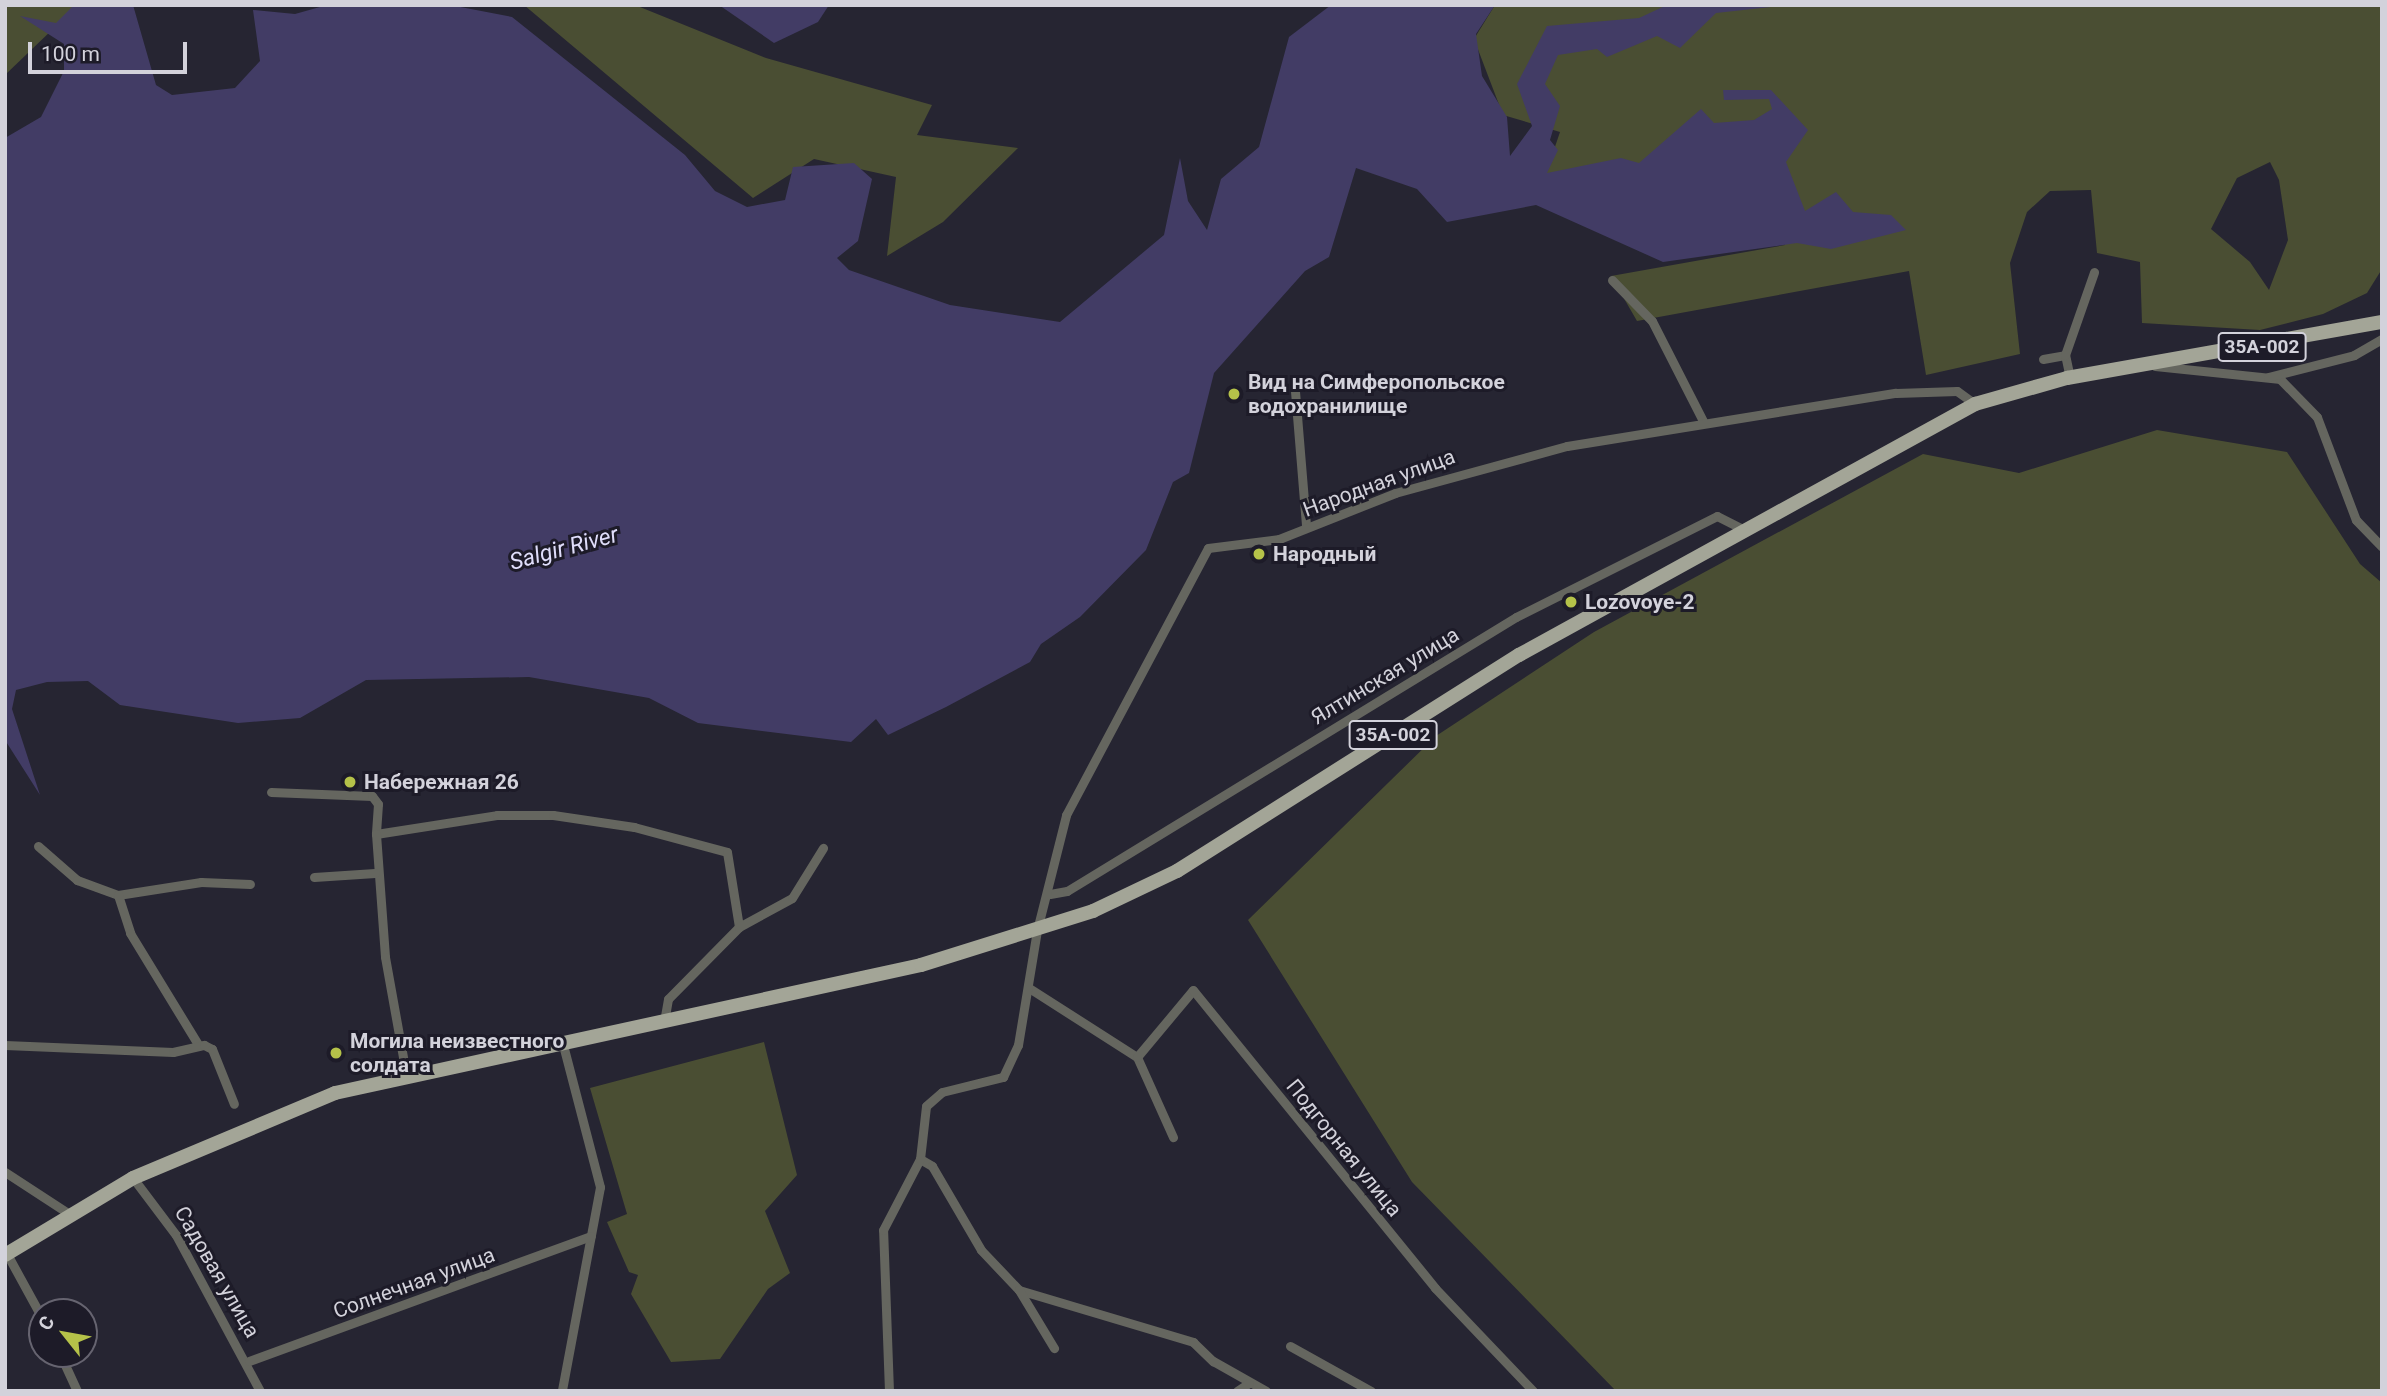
<!DOCTYPE html>
<meta charset="utf-8">
<style>
body{margin:0}
#map{position:relative;width:2387px;height:1396px;overflow:hidden;background:#262532;font-family:Roboto,sans-serif}
div>[style]{position:absolute}
.green>*{inset:0;background:#4a4e33}
.water>*{inset:0;background:#423c65}
.minor>*{height:9px;margin:-4.5px;padding:0 4.5px;transform-origin:4.5px;border-radius:4.5px;background:#65665f}
.primary>*{height:14px;margin:-7px;padding:0 7px;transform-origin:7px;border-radius:7px;background:#a3a597}
.dots>*{width:19px;height:19px;translate:-50% -50%;box-sizing:border-box;border:4px solid #1d1b28;border-radius:50%}
span{translate:-50% -50%;white-space:nowrap;text-align:center;line-height:1.15;-webkit-text-stroke:6px #1d1b28;paint-order:stroke}
.shield-label span{padding:2px 5px;background:#1d1b28;border:2px solid;border-radius:5px;-webkit-text-stroke-width:0}
.shield-label{font-size:19px;color:#d3d2db;font-weight:700}
.poi-label{font-size:21px;color:#d3d2db;font-weight:700}
.left{translate:0 -50%;text-align:left}
.street-label{font-size:21px;color:#d3d2db}
.water-label{font-size:23px;color:#dfddfa;font-style:italic}
.frame{position:absolute;inset:0;border:7px solid #d3d2db;pointer-events:none}
.north{position:absolute;left:28px;top:1298px;width:70px;height:70px;box-sizing:border-box;background:#1d1b28;border:2px solid #666470;border-radius:50%;rotate:301deg;font-size:19px;font-weight:700;line-height:28px;text-align:center;color:#d3d2db}
.north::after{content:'';display:block;margin:auto;width:24px;height:32px;background:#b5c249;clip-path:polygon(50% 0,100% 100%,50% 72%,0 100%)}
.scale{position:absolute;left:28px;top:42px;width:159px;height:32px;box-sizing:border-box;border:4px solid #d3d2db;border-top:0;padding-left:9px;font-size:21px;line-height:24px;white-space:nowrap;color:#d3d2db;-webkit-text-stroke:5px #1d1b28;paint-order:stroke}
</style>
<div id="map">
<div class="green">
<div style="clip-path:polygon(5px 5px,78px 5px,5px 75px)"></div>
<div style="clip-path:polygon(524px 5px,635px 5px,766px 58px,932px 105px,917px 135px,1018px 148px,943px 222px,887px 256px,896px 177px,814px 159px,753px 198px)"></div>
<div style="clip-path:polygon(evenodd,1495px 5px,2382px 5px,2382px 269px,2367px 293px,2323px 314px,2260px 330px,2142px 323px,2140px 262px,2097px 253px,2091px 190px,2050px 191px,2027px 212px,2010px 263px,2020px 354px,1926px 375px,1909px 271px,1637px 321px,1611px 276px,1785px 245px,1762px 172px,1543px 182px,1560px 132px,1503px 115px,1474px 39px,1495px 5px,2270px 162px,2279px 180px,2288px 240px,2269px 290px,2250px 262px,2211px 229px,2237px 178px,2270px 162px)"></div>
<div style="clip-path:polygon(2157px 430px,2287px 452px,2360px 564px,2382px 583px,2382px 1391px,1616px 1391px,1412px 1182px,1248px 920px,1436px 736px,1594px 632px,1923px 454px,2019px 473px)"></div>
<div style="clip-path:polygon(764px 1042px,797px 1175px,765px 1211px,790px 1273px,768px 1289px,720px 1359px,671px 1362px,631px 1294px,638px 1275px,629px 1272px,607px 1222px,627px 1214px,590px 1088px)"></div>
</div>
<div class="water">
<div style="clip-path:polygon(74px 5px,133px 5px,156px 85px,172px 95px,235px 88px,260px 61px,253px 10px,295px 14px,327px 5px,450px 5px,512px 17px,685px 155px,715px 191px,747px 207px,785px 200px,793px 167px,854px 163px,872px 179px,858px 241px,837px 258px,849px 270px,950px 305px,1060px 322px,1164px 235px,1180px 158px,1188px 201px,1207px 230px,1221px 179px,1259px 147px,1289px 37px,1331px 5px,1495px 5px,1476px 34px,1482px 76px,1507px 117px,1510px 156px,1532px 126px,1517px 84px,1547px 26px,1639px 18px,1667px 5px,1788px 5px,1716px 13px,1680px 48px,1657px 36px,1607px 57px,1597px 49px,1558px 55px,1545px 84px,1560px 106px,1550px 140px,1558px 150px,1547px 173px,1621px 158px,1639px 163px,1701px 109px,1714px 123px,1754px 120px,1772px 109px,1769px 99px,1724px 100px,1723px 90px,1771px 90px,1808px 130px,1786px 162px,1805px 211px,1836px 192px,1853px 212px,1891px 215px,1906px 230px,1831px 249px,1797px 243px,1663px 262px,1536px 205px,1447px 222px,1417px 189px,1356px 168px,1329px 257px,1305px 271px,1214px 373px,1189px 473px,1173px 482px,1146px 550px,1080px 617px,1041px 644px,1030px 662px,946px 707px,888px 735px,876px 719px,851px 742px,698px 723px,649px 698px,529px 677px,366px 680px,300px 718px,238px 723px,120px 705px,88px 681px,47px 682px,16px 690px,12px 709px,40px 795px,5px 740px,5px 138px,41px 117px,64px 71px,64px 44px,20px 16px,56px 23px)"></div>
<div style="clip-path:polygon(719px 5px,829px 5px,818px 22px,774px 43px)"></div>
</div>
<div class="minor">
<div style="left:1612px;top:280px;width:57px;rotate:45.7deg"></div>
<div style="left:1652px;top:321px;width:114px;rotate:63deg"></div>
<div style="left:2043px;top:359px;width:22px;rotate:-10deg"></div>
<div style="left:2155px;top:366px;width:126px;rotate:5.9deg"></div>
<div style="left:2280px;top:379px;width:53px;rotate:45.8deg"></div>
<div style="left:2317px;top:417px;width:110px;rotate:69.3deg"></div>
<div style="left:2356px;top:520px;width:37px;rotate:46deg"></div>
<div style="left:2268px;top:377px;width:89px;rotate:-14.3deg"></div>
<div style="left:2354px;top:355px;width:32px;rotate:-30deg"></div>
<div style="left:2070px;top:378px;width:24px;rotate:-102deg"></div>
<div style="left:2065px;top:355px;width:88px;rotate:-70.7deg"></div>
<div style="left:1294px;top:379px;width:147px;rotate:85.3deg"></div>
<div style="left:271px;top:792px;width:101px;rotate:2.3deg"></div>
<div style="left:372px;top:796px;width:10px;rotate:53deg"></div>
<div style="left:378px;top:804px;width:30px;rotate:94deg"></div>
<div style="left:376px;top:834px;width:122px;rotate:-8.9deg"></div>
<div style="left:497px;top:815px;width:56px"></div>
<div style="left:553px;top:815px;width:82px;rotate:8.4deg"></div>
<div style="left:634px;top:827px;width:96px;rotate:15deg"></div>
<div style="left:727px;top:852px;width:76px;rotate:80.9deg"></div>
<div style="left:739px;top:927px;width:101px;rotate:134.6deg"></div>
<div style="left:668px;top:999px;width:22px;rotate:100deg"></div>
<div style="left:376px;top:834px;width:123px;rotate:85.8deg"></div>
<div style="left:385px;top:957px;width:119px;rotate:79.8deg"></div>
<div style="left:38px;top:846px;width:52px;rotate:41.1deg"></div>
<div style="left:77px;top:880px;width:44px;rotate:20.1deg"></div>
<div style="left:118px;top:895px;width:84px;rotate:-8.9deg"></div>
<div style="left:201px;top:882px;width:49px;rotate:2.3deg"></div>
<div style="left:314px;top:877px;width:61px;rotate:-3.8deg"></div>
<div style="left:1050px;top:894px;width:17px;rotate:-10deg"></div>
<div style="left:1067px;top:891px;width:526px;rotate:-31.39deg"></div>
<div style="left:1516px;top:617px;width:225px;rotate:-26.7deg"></div>
<div style="left:1717px;top:516px;width:31px;rotate:27deg"></div>
<div style="left:118px;top:895px;width:40px;rotate:72deg"></div>
<div style="left:130px;top:933px;width:132px;rotate:58.6deg"></div>
<div style="left:739px;top:927px;width:60px;rotate:-28.7deg"></div>
<div style="left:792px;top:898px;width:59px;rotate:-58.2deg"></div>
<div style="left:1029px;top:988px;width:128px;rotate:32.6deg"></div>
<div style="left:1137px;top:1057px;width:88px;rotate:65.8deg"></div>
<div style="left:562px;top:1041px;width:151px;rotate:75.4deg"></div>
<div style="left:600px;top:1187px;width:208px;rotate:100.6deg"></div>
<div style="left:5px;top:1045px;width:168px;rotate:2.4deg"></div>
<div style="left:173px;top:1052px;width:32px;rotate:-13deg"></div>
<div style="left:204px;top:1045px;width:9px;rotate:27deg"></div>
<div style="left:212px;top:1049px;width:59px;rotate:68.2deg"></div>
<div style="left:1137px;top:1057px;width:87px;rotate:-50.1deg"></div>
<div style="left:1193px;top:990px;width:384px;rotate:50.9deg"></div>
<div style="left:1435px;top:1288px;width:142px;rotate:46.4deg"></div>
<div style="left:920px;top:1159px;width:14px;rotate:30deg"></div>
<div style="left:932px;top:1166px;width:97px;rotate:59.7deg"></div>
<div style="left:981px;top:1250px;width:55px;rotate:46.5deg"></div>
<div style="left:1019px;top:1290px;width:182px;rotate:16.6deg"></div>
<div style="left:1193px;top:1342px;width:28px;rotate:44deg"></div>
<div style="left:1213px;top:1361px;width:61px;rotate:29.5deg"></div>
<div style="left:5px;top:1172px;width:75px;rotate:33.1deg"></div>
<div style="left:133px;top:1178px;width:71px;rotate:53deg"></div>
<div style="left:176px;top:1235px;width:177px;rotate:61.7deg"></div>
<div style="left:7px;top:1254px;width:73px;rotate:61.3deg"></div>
<div style="left:1019px;top:1290px;width:68px;rotate:58.9deg"></div>
<div style="left:1290px;top:1346px;width:93px;rotate:29.1deg"></div>
<div style="left:60px;top:1354px;width:41px;rotate:65.3deg"></div>
<div style="left:249px;top:1361px;width:364px;rotate:-20.1deg"></div>
<div style="left:889px;top:1391px;width:161px;rotate:-92.1deg"></div>
<div style="left:883px;top:1230px;width:80px;rotate:-62.5deg"></div>
<div style="left:920px;top:1159px;width:53px;rotate:-83.5deg"></div>
<div style="left:926px;top:1106px;width:21px;rotate:-41deg"></div>
<div style="left:942px;top:1092px;width:63px;rotate:-13.8deg"></div>
<div style="left:1003px;top:1077px;width:35px;rotate:-65deg"></div>
<div style="left:1018px;top:1045px;width:117px;rotate:-80.6deg"></div>
<div style="left:1037px;top:930px;width:119px;rotate:-75.8deg"></div>
<div style="left:1066px;top:815px;width:302px;rotate:-62deg"></div>
<div style="left:1208px;top:548px;width:72px;rotate:-7.2deg"></div>
<div style="left:1279px;top:539px;width:125px;rotate:-21.6deg"></div>
<div style="left:1395px;top:493px;width:178px;rotate:-15.3deg"></div>
<div style="left:1567px;top:446px;width:333px;rotate:-9.2deg"></div>
<div style="left:1896px;top:393px;width:61px;rotate:-1.9deg"></div>
<div style="left:1957px;top:391px;width:22px;rotate:36deg"></div>
<div style="left:1237px;top:1391px;width:14px;rotate:-34deg"></div>
</div>
<div class="primary">
<div style="left:5px;top:1255px;width:149px;rotate:-31deg"></div>
<div style="left:133px;top:1178px;width:219px;rotate:-22.8deg"></div>
<div style="left:335px;top:1093px;width:600px;rotate:-12.32deg"></div>
<div style="left:921px;top:965px;width:180px;rotate:-17.4deg"></div>
<div style="left:1093px;top:911px;width:93px;rotate:-25.5deg"></div>
<div style="left:1177px;top:871px;width:404px;rotate:-32.3deg"></div>
<div style="left:1519px;top:655px;width:521px;rotate:-28.83deg"></div>
<div style="left:1975px;top:404px;width:96px;rotate:-15.8deg"></div>
<div style="left:2067px;top:378px;width:320px;rotate:-10.1deg"></div>
</div>
<div class="dots">
<div style="left:1234px;top:394px;background:#b5c249"></div>
<div style="left:1259px;top:554px;background:#b5c249"></div>
<div style="left:1571px;top:602px;background:#b5c249"></div>
<div style="left:350px;top:782px;background:#b5c249"></div>
<div style="left:336px;top:1053px;background:#b5c249"></div>
</div>
<div class="shield-label">
<span style="left:2262px;top:347px">35А-002</span>
<span style="left:1393px;top:735px">35А-002</span>
</div>
<div class="poi-label">
<span class="left" style="left:1248px;top:394px">Вид на Симферопольское<br>водохранилище</span>
<span class="left" style="left:1273px;top:554px">Народный</span>
<span class="left" style="left:1585px;top:602px">Lozovoye-2</span>
<span class="left" style="left:364px;top:782px">Набережная 26</span>
<span class="left" style="left:350px;top:1053px">Могила неизвестного<br>солдата</span>
</div>
<div class="street-label">
<span style="left:1379px;top:483px;rotate:-20deg">Народная улица</span>
<span style="left:1385px;top:676px;rotate:-31deg">Ялтинская улица</span>
<span style="left:1344px;top:1148px;rotate:51deg">Подгорная улица</span>
<span style="left:217px;top:1272px;rotate:60deg">Садовая улица</span>
<span style="left:414px;top:1283px;rotate:-20deg">Солнечная улица</span>
</div>
<div class="water-label">
<span style="left:564px;top:549px;rotate:-15deg">Salgir River</span>
</div>
<div class="frame"></div>
<div class="north">С</div>
<div class="scale">100 m</div>
</div>
